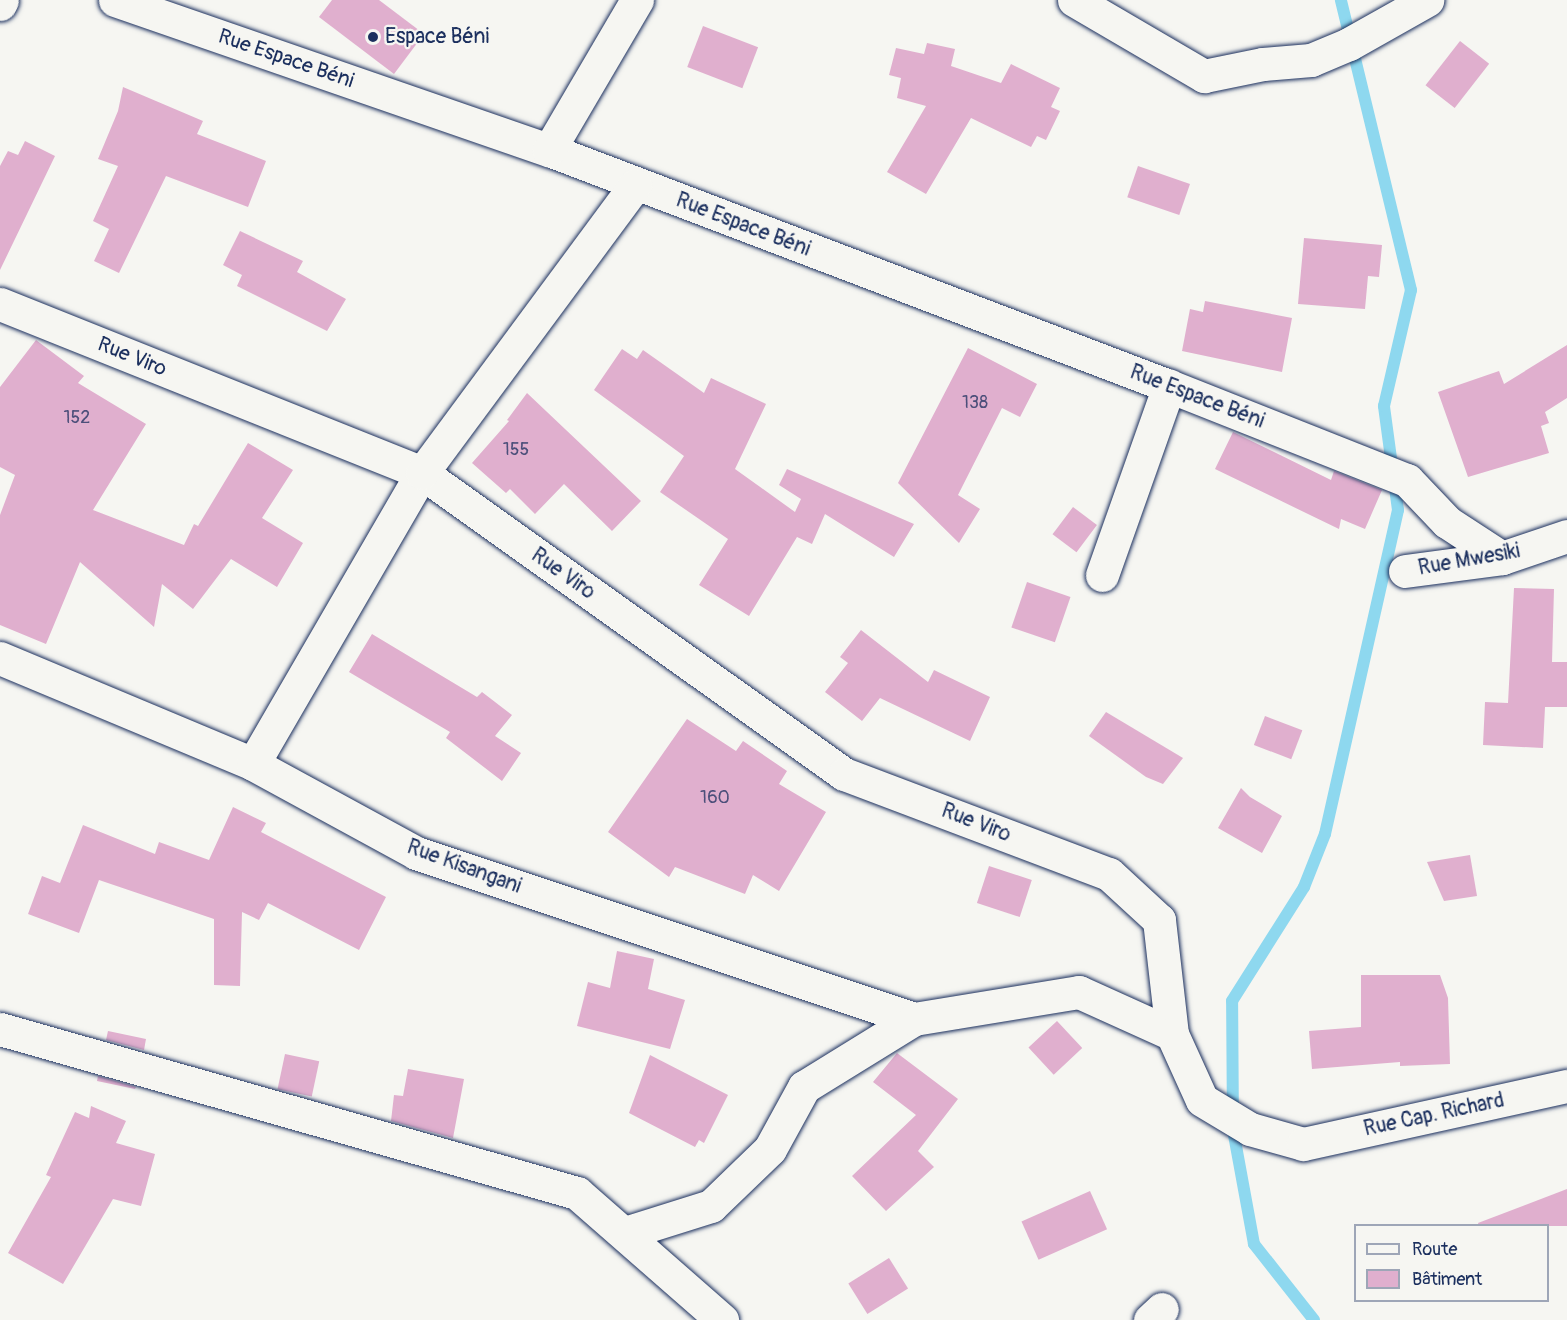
<!DOCTYPE html>
<meta charset="utf-8">
<style>
body{margin:0}
#map{position:relative;width:1567px;height:1320px;overflow:hidden;background:#f6f6f2;font-family:Pangolin,sans-serif}
div>[style]{position:absolute}
.stream>*{height:12px;margin:-6px;padding:0 6px;transform-origin:6px;border-radius:6px;background:#8ed8ef}
.building>*{inset:0;background:#e0afce;transform-origin:0 0}
.roads{filter:drop-shadow(0 0 2px #1b2f5e) drop-shadow(0 0 2px #1b2f5e)}
.minor>*{height:33px;margin:-16.5px;padding:0 16.5px;transform-origin:16.5px;border-radius:16.5px;background:#f6f6f2}
.dots>*{width:16px;height:16px;translate:-50% -50%;box-sizing:border-box;border:3px solid #f6f6f2;border-radius:50%}
span{translate:-50% -50%;white-space:nowrap;text-align:center;line-height:1.15;-webkit-text-stroke:4.5px #f6f6f2;paint-order:stroke}
.number-label{font-size:18px;color:#4c4f7a}
.number-label span{-webkit-text-stroke-width:0}
.poi-label{font-size:21px;color:#1b2f5e}
.left{translate:0 -50%;text-align:left}
.street-label{font-size:21px;color:#1b2f5e}
.legend{position:absolute;left:1354px;top:1224px;width:195px;height:78px;box-sizing:border-box;background:#f6f6f2;border:2px solid #9ea6b7;margin:0;padding:8px 10px;list-style:none;font-size:18px;color:#1b2f5e}
.legend li{display:flex;align-items:center;gap:12px;height:30px}
.legend b{width:30px;border:2px solid #9ea6b7}
</style>
<div id="map">
<div class="stream">
<div style="left:1314px;top:1320px;width:97px;rotate:-128.3deg"></div>
<div style="left:1254px;top:1244px;width:116px;rotate:-100.4deg"></div>
<div style="left:1233px;top:1130px;width:129px;rotate:-90.4deg"></div>
<div style="left:1232px;top:1001px;width:135px;rotate:-57.7deg"></div>
<div style="left:1304px;top:887px;width:57px;rotate:-68.4deg"></div>
<div style="left:1325px;top:834px;width:332px;rotate:-77.3deg"></div>
<div style="left:1398px;top:510px;width:105px;rotate:-97.7deg"></div>
<div style="left:1384px;top:406px;width:119px;rotate:-76.9deg"></div>
<div style="left:1411px;top:290px;width:298px;rotate:-103.6deg"></div>
</div>
<div class="building">
<div style="clip-path:polygon(332px 0,379px 0,424px 34px,394px 74px,319px 17px)"></div>
<div style="left:703px;top:26px;width:59px;height:44px;rotate:21deg"></div>
<div style="left:1460px;top:41px;width:37px;height:56px;rotate:38deg"></div>
<div style="clip-path:polygon(927px 43px,955px 49px,951px 66px,1001px 83px,1011px 64px,1060px 88px,1051px 107px,1060px 111px,1046px 140px,1037px 136px,1031px 147px,971px 118px,926px 194px,887px 172px,926px 106px,897px 98px,901px 78px,889px 75px,896px 48px,924px 54px)"></div>
<div style="clip-path:polygon(123px 87px,203px 121px,197px 134px,266px 161px,248px 207px,166px 176px,119px 273px,94px 261px,109px 229px,93px 221px,118px 166px,98px 159px,118px 111px)"></div>
<div style="clip-path:polygon(25px 141px,55px 156px,0 270px,0 166px,8px 151px,18px 155px)"></div>
<div style="left:1138px;top:166px;width:55px;height:33px;rotate:19deg"></div>
<div style="clip-path:polygon(240px 231px,303px 261px,297px 272px,346px 299px,327px 331px,237px 286px,242px 275px,223px 265px)"></div>
<div style="clip-path:polygon(1304px 238px,1382px 245px,1379px 277px,1368px 276px,1365px 309px,1298px 304px)"></div>
<div style="clip-path:polygon(1205px 301px,1292px 318px,1282px 372px,1182px 351px,1190px 309px,1203px 312px)"></div>
<div style="clip-path:polygon(36px 340px,84px 376px,78px 383px,146px 424px,93px 510px,184px 545px,194px 524px,198px 526px,248px 443px,293px 470px,262px 518px,303px 543px,277px 587px,231px 559px,193px 609px,162px 584px,154px 627px,80px 562px,46px 644px,0 625px,0 515px,15px 475px,0 467px,0 387px)"></div>
<div style="clip-path:polygon(1567px 345px,1567px 398px,1545px 412px,1549px 423px,1541px 426px,1549px 453px,1468px 477px,1438px 392px,1499px 371px,1504px 384px)"></div>
<div style="clip-path:polygon(968px 348px,1037px 384px,1020px 417px,1002px 408px,958px 495px,980px 509px,959px 543px,898px 483px)"></div>
<div style="clip-path:polygon(622px 349px,637px 359px,643px 350px,704px 393px,711px 378px,766px 404px,735px 469px,795px 512px,801px 499px,779px 485px,787px 469px,914px 524px,894px 557px,825px 514px,812px 544px,797px 537px,749px 616px,699px 585px,728px 539px,660px 492px,684px 456px,594px 390px)"></div>
<div style="clip-path:polygon(527px 393px,641px 501px,612px 531px,564px 484px,535px 514px,510px 489px,506px 493px,472px 463px,509px 421px,507px 420px)"></div>
<div style="clip-path:polygon(1233px 432px,1331px 480px,1334px 471px,1382px 490px,1365px 529px,1341px 519px,1339px 529px,1215px 469px)"></div>
<div style="left:1073px;top:507px;width:30px;height:34px;rotate:37deg"></div>
<div style="left:1027px;top:582px;width:46px;height:48px;rotate:19deg"></div>
<div style="clip-path:polygon(1514px 588px,1554px 589px,1552px 662px,1567px 662px,1567px 707px,1545px 707px,1543px 748px,1483px 745px,1485px 702px,1508px 703px)"></div>
<div style="clip-path:polygon(861px 630px,928px 682px,934px 670px,990px 697px,970px 741px,880px 698px,862px 721px,825px 692px,848px 663px,840px 657px)"></div>
<div style="clip-path:polygon(372px 634px,477px 697px,482px 692px,512px 715px,495px 736px,521px 753px,502px 781px,446px 738px,450px 732px,349px 672px)"></div>
<div style="clip-path:polygon(1106px 712px,1183px 758px,1163px 784px,1146px 777px,1089px 736px)"></div>
<div style="left:1265px;top:716px;width:40px;height:31px;rotate:21deg"></div>
<div style="clip-path:polygon(687px 719px,736px 751px,743px 741px,787px 771px,779px 784px,826px 812px,779px 891px,753px 875px,745px 894px,675px 867px,669px 877px,608px 832px)"></div>
<div style="clip-path:polygon(1241px 788px,1250px 797px,1282px 816px,1262px 853px,1218px 828px)"></div>
<div style="clip-path:polygon(233px 807px,266px 823px,261px 832px,386px 897px,359px 950px,268px 903px,259px 920px,242px 912px,240px 986px,214px 985px,214px 919px,99px 880px,79px 933px,28px 914px,42px 876px,60px 883px,83px 825px,155px 854px,159px 842px,209px 860px)"></div>
<div style="clip-path:polygon(1470px 855px,1477px 896px,1444px 901px,1427px 862px)"></div>
<div style="left:989px;top:866px;width:45px;height:39px;rotate:18deg"></div>
<div style="clip-path:polygon(617px 951px,654px 959px,648px 989px,685px 1000px,670px 1049px,577px 1026px,588px 982px,610px 988px)"></div>
<div style="clip-path:polygon(1361px 975px,1440px 975px,1448px 998px,1450px 1064px,1400px 1066px,1400px 1062px,1312px 1069px,1309px 1031px,1361px 1027px)"></div>
<div style="left:1057px;top:1021px;width:37px;height:39px;rotate:47deg"></div>
<div style="clip-path:polygon(108px 1031px,146px 1039px,144px 1050px,106px 1040px)"></div>
<div style="clip-path:polygon(897px 1053px,958px 1099px,918px 1151px,934px 1167px,886px 1211px,852px 1176px,916px 1115px,873px 1082px)"></div>
<div style="left:285px;top:1054px;width:35px;height:36px;rotate:12deg"></div>
<div style="clip-path:polygon(650px 1055px,728px 1095px,704px 1143px,699px 1140px,695px 1147px,629px 1113px)"></div>
<div style="clip-path:polygon(408px 1069px,464px 1079px,453px 1138px,391px 1121px,394px 1095px,403px 1096px)"></div>
<div style="clip-path:polygon(98px 1076px,136px 1087px,135px 1089px,97px 1081px)"></div>
<div style="clip-path:polygon(91px 1106px,126px 1121px,116px 1143px,155px 1154px,141px 1206px,113px 1199px,63px 1284px,8px 1253px,51px 1177px,46px 1175px,75px 1112px,89px 1118px)"></div>
<div style="clip-path:polygon(1567px 1189px,1567px 1226px,1479px 1226px,1478px 1223px)"></div>
<div style="left:1090px;top:1191px;width:42px;height:75px;rotate:66deg"></div>
<div style="left:889px;top:1258px;width:36px;height:48px;rotate:58deg"></div>
</div>
<div class="roads">
<div class="minor">
<div style="left:115px;top:0;width:459px;rotate:19.1deg"></div>
<div style="left:549px;top:150px;width:663px;rotate:20.84deg"></div>
<div style="left:1169px;top:386px;width:256px;rotate:21.6deg"></div>
<div style="left:1407px;top:480px;width:58px;rotate:46.4deg"></div>
<div style="left:1447px;top:522px;width:66px;rotate:33.2deg"></div>
<div style="left:1074px;top:0;width:151px;rotate:30.3deg"></div>
<div style="left:1204px;top:76px;width:60px;rotate:-11.5deg"></div>
<div style="left:1263px;top:64px;width:48px;rotate:-4.8deg"></div>
<div style="left:1311px;top:60px;width:41px;rotate:-22.8deg"></div>
<div style="left:1349px;top:44px;width:90px;rotate:-29.4deg"></div>
<div style="left:0;top:4px;width:4px;rotate:-63deg"></div>
<div style="left:549px;top:150px;width:174px;rotate:-59.6deg"></div>
<div style="left:0;top:304px;width:455px;rotate:21.8deg"></div>
<div style="left:422px;top:473px;width:518px;rotate:35.5deg"></div>
<div style="left:844px;top:774px;width:283px;rotate:20.7deg"></div>
<div style="left:1109px;top:874px;width:68px;rotate:42.6deg"></div>
<div style="left:1159px;top:920px;width:115px;rotate:83.5deg"></div>
<div style="left:1405px;top:571px;width:98px;rotate:-7.6deg"></div>
<div style="left:1502px;top:558px;width:69px;rotate:-18.7deg"></div>
<div style="left:1102px;top:575px;width:201px;rotate:-70.5deg"></div>
<div style="left:0;top:658px;width:274px;rotate:22.7deg"></div>
<div style="left:253px;top:764px;width:186px;rotate:28.6deg"></div>
<div style="left:416px;top:853px;width:525px;rotate:18.43deg"></div>
<div style="left:253px;top:764px;width:337px;rotate:-59.9deg"></div>
<div style="left:422px;top:473px;width:358px;rotate:-53.5deg"></div>
<div style="left:0;top:1029px;width:600px;rotate:15.87deg"></div>
<div style="left:577px;top:1193px;width:193px;rotate:41.2deg"></div>
<div style="left:625px;top:1233px;width:90px;rotate:-17.4deg"></div>
<div style="left:711px;top:1206px;width:82px;rotate:-44deg"></div>
<div style="left:770px;top:1149px;width:71px;rotate:-61.3deg"></div>
<div style="left:804px;top:1087px;width:129px;rotate:-31.7deg"></div>
<div style="left:914px;top:1019px;width:167px;rotate:-9.3deg"></div>
<div style="left:1079px;top:992px;width:102px;rotate:24.3deg"></div>
<div style="left:1172px;top:1034px;width:72px;rotate:65.6deg"></div>
<div style="left:1202px;top:1100px;width:56px;rotate:31.1deg"></div>
<div style="left:1250px;top:1129px;width:55px;rotate:15.8deg"></div>
<div style="left:1303px;top:1144px;width:270px;rotate:-12.4deg"></div>
<div style="left:1150px;top:1320px;width:16px;rotate:-43deg"></div>
</div>
</div>
<div class="dots">
<div style="left:373px;top:37px;background:#1b2f5e"></div>
</div>
<div class="number-label">
<span style="left:975px;top:403px">138</span>
<span style="left:77px;top:418px">152</span>
<span style="left:516px;top:450px">155</span>
<span style="left:715px;top:798px">160</span>
</div>
<div class="poi-label">
<span class="left" style="left:385px;top:37px">Espace Béni</span>
</div>
<div class="street-label">
<span style="left:286px;top:59px;rotate:19deg">Rue Espace Béni</span>
<span style="left:743px;top:225px;rotate:21deg">Rue Espace Béni</span>
<span style="left:132px;top:357px;rotate:22deg">Rue Viro</span>
<span style="left:1197px;top:397px;rotate:21deg">Rue Espace Béni</span>
<span style="left:1469px;top:560px;rotate:-10deg">Rue Mwesiki</span>
<span style="left:563px;top:574px;rotate:35deg">Rue Viro</span>
<span style="left:976px;top:823px;rotate:21deg">Rue Viro</span>
<span style="left:464px;top:867px;rotate:20deg">Rue Kisangani</span>
<span style="left:1434px;top:1115px;rotate:-12deg">Rue Cap. Richard</span>
</div>
<ul class="legend">
<li><b style="height:8px;background:#f6f6f2"></b>Route</li>
<li><b style="height:16px;background:#e0afce"></b>Bâtiment</li>
</ul>
</div>
